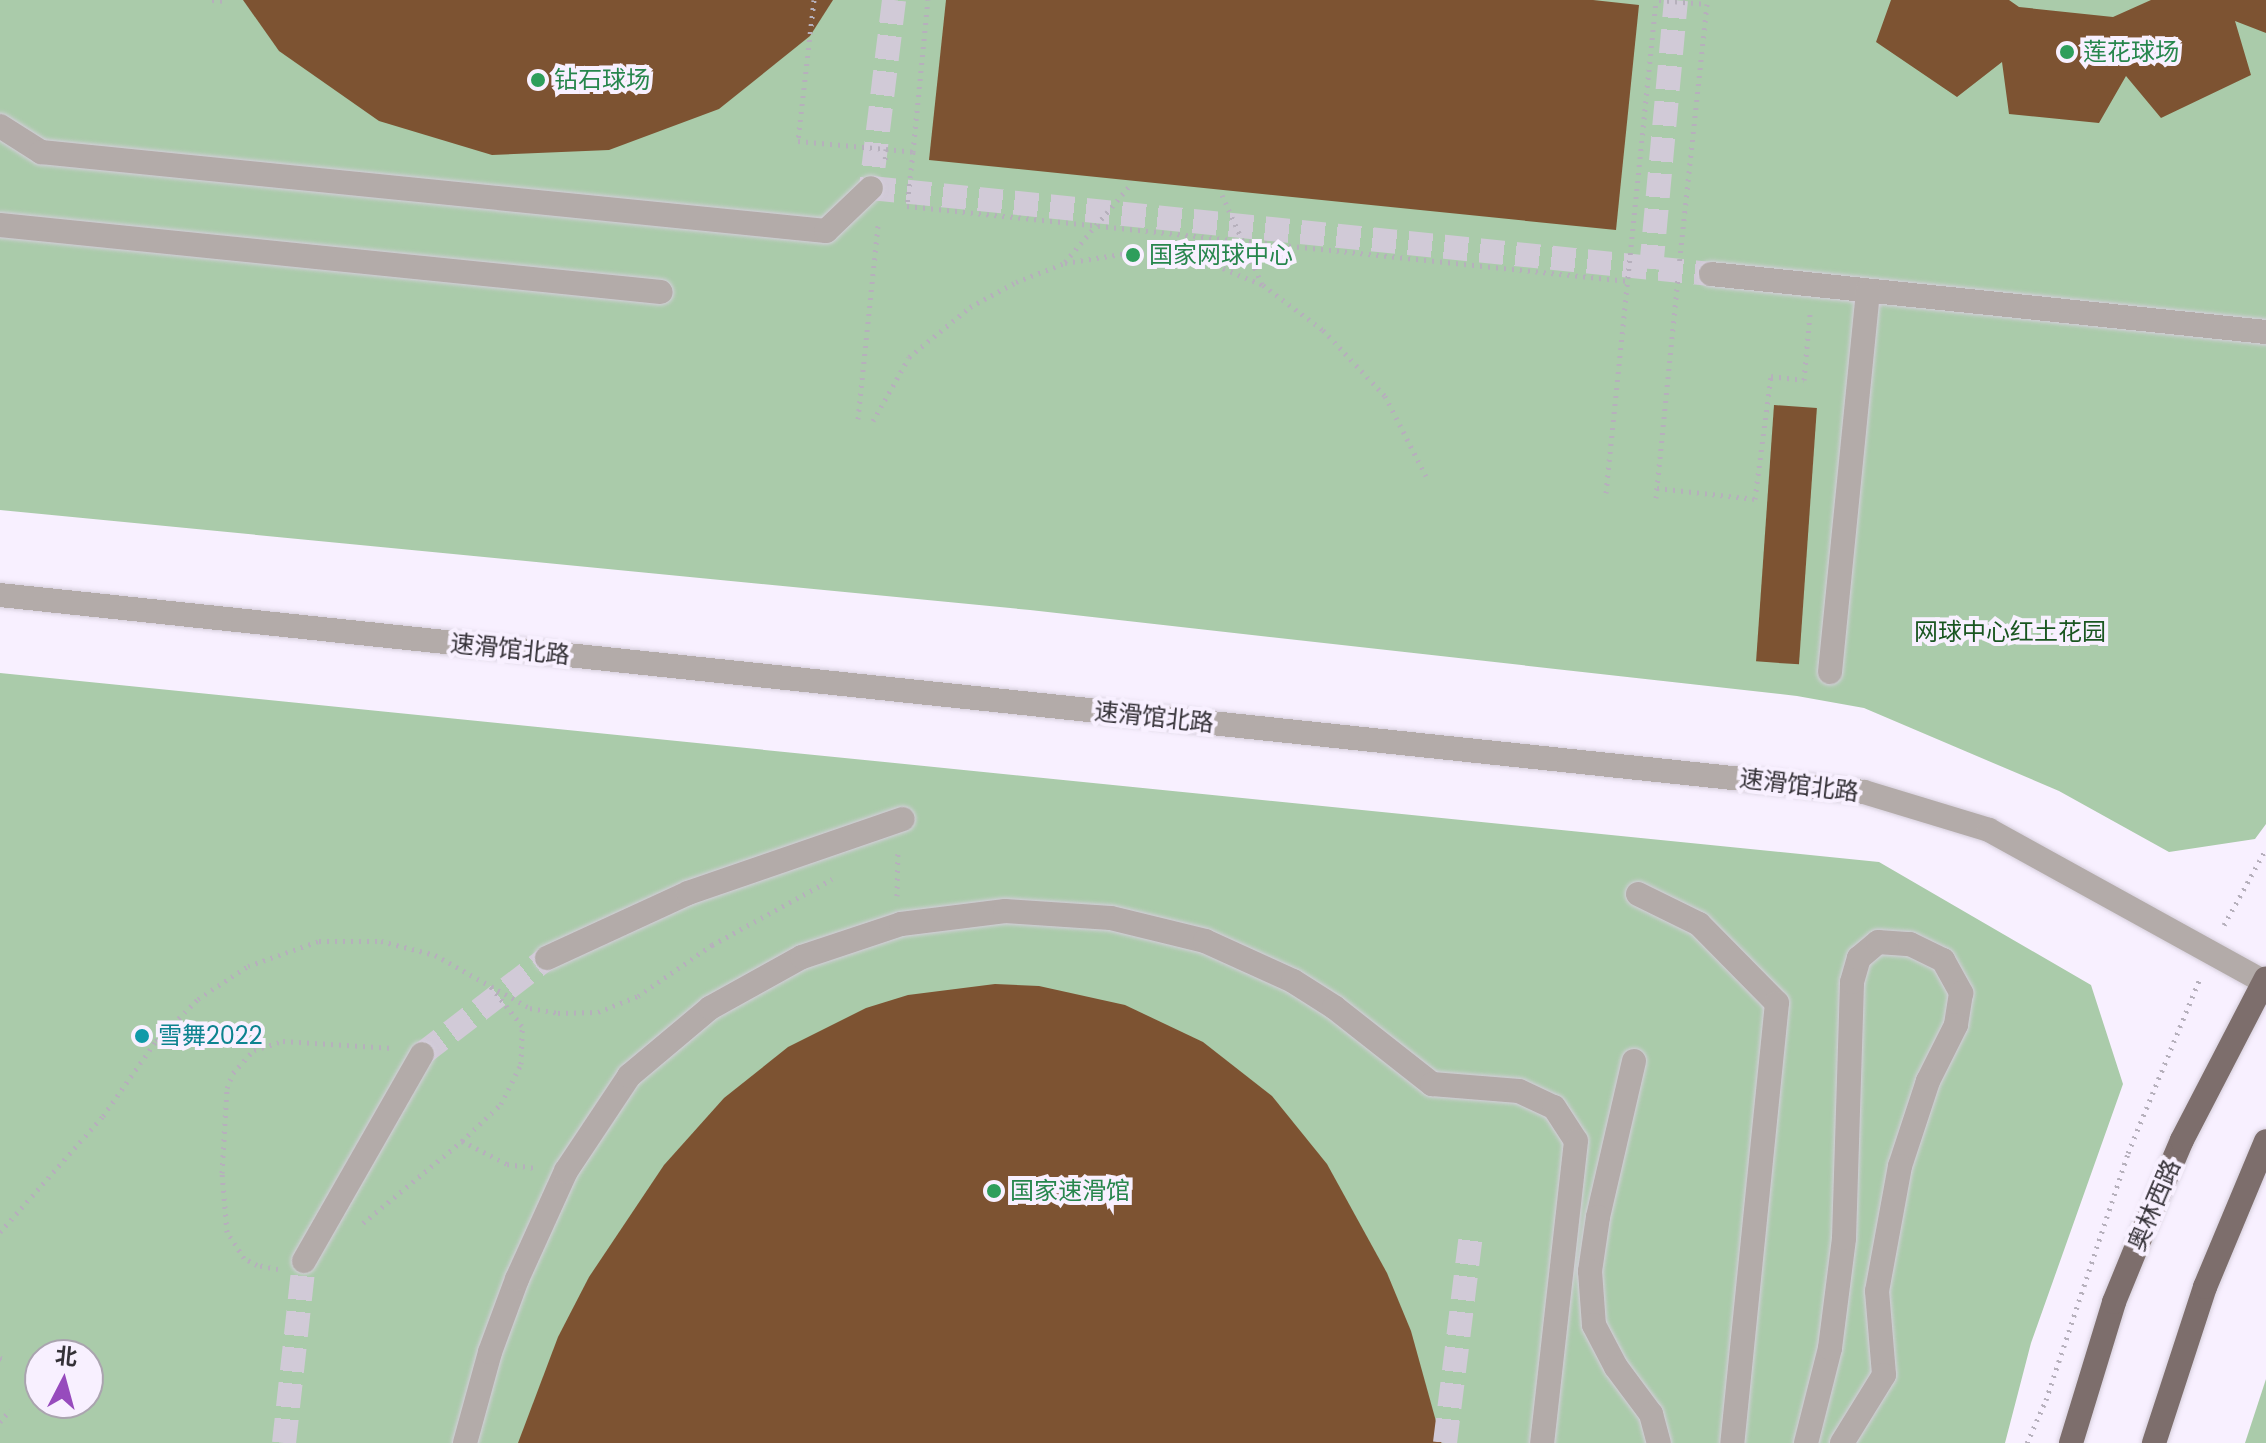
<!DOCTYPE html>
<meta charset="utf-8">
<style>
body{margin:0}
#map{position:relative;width:2266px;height:1443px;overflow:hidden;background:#f8f0ff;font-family:Poppins,"Noto Sans SC",sans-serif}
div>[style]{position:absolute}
.green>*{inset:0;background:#aacbaa}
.building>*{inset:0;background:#7d5332;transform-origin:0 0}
.minor-tunnel>*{height:24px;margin-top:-12px;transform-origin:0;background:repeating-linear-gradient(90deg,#d1cad7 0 24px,transparent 0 36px)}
.path>*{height:5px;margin-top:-2.5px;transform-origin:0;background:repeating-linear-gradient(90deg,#b6b0bc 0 2px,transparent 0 8px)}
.roads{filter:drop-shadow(0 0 2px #d5cedb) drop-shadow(0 0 2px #d5cedb)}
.minor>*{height:24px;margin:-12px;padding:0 12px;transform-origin:12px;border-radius:12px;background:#b3aba9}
.major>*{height:24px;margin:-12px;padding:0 12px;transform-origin:12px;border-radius:12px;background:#7d6e6c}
.dots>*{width:22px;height:22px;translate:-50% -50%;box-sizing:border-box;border:4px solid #f8f0ff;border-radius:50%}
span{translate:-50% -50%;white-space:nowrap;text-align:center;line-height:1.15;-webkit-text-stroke:8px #f8f0ff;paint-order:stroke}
.leisure-label{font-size:24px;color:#27864d}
.left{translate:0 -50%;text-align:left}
.park-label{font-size:24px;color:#1a5621}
.street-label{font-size:24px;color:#343137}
.culture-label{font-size:24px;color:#0d838f}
.north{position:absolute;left:24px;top:1339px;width:80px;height:80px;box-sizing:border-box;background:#f8f0ff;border:2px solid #aaa4af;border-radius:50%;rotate:6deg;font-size:22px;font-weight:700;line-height:32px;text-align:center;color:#343137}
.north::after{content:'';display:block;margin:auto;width:28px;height:36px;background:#974bbd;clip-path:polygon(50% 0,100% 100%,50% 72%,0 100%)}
</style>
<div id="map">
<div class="green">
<div style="clip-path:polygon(0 0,2266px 0,2266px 824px,2255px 839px,2169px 852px,2059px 791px,1864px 708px,1797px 696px,1030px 610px,0 510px)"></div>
<div style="clip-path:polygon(evenodd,0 673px,1879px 862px,2091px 985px,2123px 1084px,2031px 1343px,2005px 1443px,0 1443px,0 673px,40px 1355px,88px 1355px,88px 1403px,40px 1403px,40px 1355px)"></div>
<div style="clip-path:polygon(2266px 1379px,2266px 1443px,2245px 1443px)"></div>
</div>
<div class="building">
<div style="clip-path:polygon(243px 0,833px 0,810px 36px,719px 109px,609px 150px,492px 155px,379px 121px,279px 51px)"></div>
<div style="clip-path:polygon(946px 0,1593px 0,1639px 5px,1616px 230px,929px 160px)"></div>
<div style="clip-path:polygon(1891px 0,2009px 0,2019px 7px,2113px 17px,2151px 0,2266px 0,2266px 33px,2235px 21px,2251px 75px,2161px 118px,2126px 76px,2099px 123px,2009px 114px,2002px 62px,1957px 97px,1876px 42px)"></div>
<div style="left:1774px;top:405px;width:43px;height:257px;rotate:4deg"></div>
<div style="clip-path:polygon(995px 984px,1039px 986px,1125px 1005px,1203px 1042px,1272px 1096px,1327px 1164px,1387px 1273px,1411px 1331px,1442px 1443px,518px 1443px,558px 1337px,589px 1277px,664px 1165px,724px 1098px,788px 1047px,866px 1008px,908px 995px)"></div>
</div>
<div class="minor-tunnel">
<div style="left:894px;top:0;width:189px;rotate:97deg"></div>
<div style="left:871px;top:188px;width:844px;rotate:5.85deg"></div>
<div style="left:1651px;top:269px;width:270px;rotate:-84.7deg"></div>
<div style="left:422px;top:1054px;width:158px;rotate:-37.5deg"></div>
<div style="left:284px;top:1443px;width:183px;rotate:-83.7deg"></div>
<div style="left:1445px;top:1443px;width:212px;rotate:-82.9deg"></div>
</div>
<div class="path">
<div style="left:212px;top:0;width:14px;rotate:4deg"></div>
<div style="left:814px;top:0;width:142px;rotate:96.5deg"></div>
<div style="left:798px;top:141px;width:88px;rotate:5.2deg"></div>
<div style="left:886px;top:149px;width:13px;rotate:94deg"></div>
<div style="left:1659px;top:0;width:48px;rotate:4.8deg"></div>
<div style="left:1707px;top:4px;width:263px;rotate:96.1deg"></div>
<div style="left:886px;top:149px;width:27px;rotate:6deg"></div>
<div style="left:913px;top:152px;width:153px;rotate:-84.4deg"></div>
<div style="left:913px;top:152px;width:54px;rotate:96.3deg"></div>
<div style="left:907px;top:206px;width:725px;rotate:5.94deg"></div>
<div style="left:1222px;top:195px;width:98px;rotate:65.8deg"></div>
<div style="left:1065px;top:262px;width:104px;rotate:-49.7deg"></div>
<div style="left:858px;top:419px;width:196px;rotate:-84.1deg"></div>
<div style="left:873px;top:421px;width:73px;rotate:-60.6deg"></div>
<div style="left:909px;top:357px;width:79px;rotate:-39.3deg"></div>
<div style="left:970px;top:307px;width:52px;rotate:-28.5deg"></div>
<div style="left:1016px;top:282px;width:53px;rotate:-21.2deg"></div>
<div style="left:1065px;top:263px;width:70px;rotate:-9.1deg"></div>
<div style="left:1134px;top:252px;width:67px;rotate:6deg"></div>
<div style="left:1201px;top:259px;width:67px;rotate:22.8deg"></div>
<div style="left:1263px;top:285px;width:75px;rotate:36.9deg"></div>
<div style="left:1323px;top:330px;width:91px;rotate:46.8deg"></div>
<div style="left:1385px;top:396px;width:90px;rotate:62.9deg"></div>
<div style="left:1657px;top:488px;width:99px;rotate:6.4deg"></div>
<div style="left:1755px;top:499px;width:124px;rotate:-82.6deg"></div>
<div style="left:1771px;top:376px;width:33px;rotate:7deg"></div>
<div style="left:1804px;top:380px;width:66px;rotate:-84.8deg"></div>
<div style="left:1606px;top:493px;width:496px;rotate:-84.2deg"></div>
<div style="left:1656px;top:498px;width:223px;rotate:-84.3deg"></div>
<div style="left:897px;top:896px;width:46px;rotate:-88.8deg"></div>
<div style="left:2224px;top:925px;width:87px;rotate:-61.1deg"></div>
<div style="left:462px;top:1141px;width:51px;rotate:27.1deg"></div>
<div style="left:507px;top:1164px;width:30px;rotate:8deg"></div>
<div style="left:363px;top:1223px;width:129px;rotate:-39.6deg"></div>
<div style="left:462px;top:1141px;width:54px;rotate:-43.5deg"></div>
<div style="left:501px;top:1104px;width:45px;rotate:-63.4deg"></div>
<div style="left:521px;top:1064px;width:38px;rotate:-88deg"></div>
<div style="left:522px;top:1026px;width:53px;rotate:-128.2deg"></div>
<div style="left:0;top:1232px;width:155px;rotate:-48.4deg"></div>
<div style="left:103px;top:1116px;width:92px;rotate:-54.8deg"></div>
<div style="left:156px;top:1041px;width:59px;rotate:-45deg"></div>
<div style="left:198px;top:999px;width:60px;rotate:-33.4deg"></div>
<div style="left:248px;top:966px;width:75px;rotate:-19.4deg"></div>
<div style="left:319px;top:941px;width:62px"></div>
<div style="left:381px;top:941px;width:56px;rotate:14.5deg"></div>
<div style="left:435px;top:955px;width:109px;rotate:29.2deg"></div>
<div style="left:530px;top:1008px;width:28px;rotate:10deg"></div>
<div style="left:558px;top:1013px;width:40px;rotate:-1.4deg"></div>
<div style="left:598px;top:1012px;width:43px;rotate:-21.8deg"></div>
<div style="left:638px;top:996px;width:90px;rotate:-34.6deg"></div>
<div style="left:712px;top:945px;width:137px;rotate:-28.8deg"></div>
<div style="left:278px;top:1269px;width:21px;rotate:-169deg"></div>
<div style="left:257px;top:1265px;width:15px;rotate:-152deg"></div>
<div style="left:244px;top:1258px;width:31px;rotate:-123deg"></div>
<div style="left:227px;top:1232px;width:59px;rotate:-94.8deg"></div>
<div style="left:222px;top:1173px;width:85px;rotate:-86.6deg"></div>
<div style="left:227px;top:1088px;width:16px;rotate:-68deg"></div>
<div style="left:233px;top:1073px;width:31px;rotate:-48deg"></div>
<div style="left:254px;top:1050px;width:30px;rotate:-17deg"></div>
<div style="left:283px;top:1041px;width:110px;rotate:3.6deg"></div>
<div style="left:0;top:1358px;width:6px;rotate:18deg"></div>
<div style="left:0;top:1422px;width:16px;rotate:-50deg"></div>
<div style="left:2027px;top:1443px;width:47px;rotate:-66.2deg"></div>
<div style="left:2046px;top:1400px;width:260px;rotate:-71.6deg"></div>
<div style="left:2128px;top:1153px;width:189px;rotate:-67.6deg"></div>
</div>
<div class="roads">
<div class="minor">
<div style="left:0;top:126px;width:49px;rotate:32.4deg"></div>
<div style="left:41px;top:152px;width:789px;rotate:5.75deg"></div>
<div style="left:826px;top:231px;width:62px;rotate:-43.7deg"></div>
<div style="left:0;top:225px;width:664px;rotate:5.79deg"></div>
<div style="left:1711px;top:274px;width:558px;rotate:5.97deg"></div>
<div style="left:0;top:595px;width:1874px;rotate:6.03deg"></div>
<div style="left:1864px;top:792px;width:131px;rotate:16.9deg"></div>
<div style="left:1989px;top:830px;width:316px;rotate:28.9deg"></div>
<div style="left:1830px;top:672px;width:383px;rotate:-84.3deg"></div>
<div style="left:1638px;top:894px;width:68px;rotate:26.2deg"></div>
<div style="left:1699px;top:924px;width:111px;rotate:45.4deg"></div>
<div style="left:1777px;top:1003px;width:442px;rotate:95.8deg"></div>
<div style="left:547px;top:958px;width:155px;rotate:-24.7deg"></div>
<div style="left:688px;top:893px;width:227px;rotate:-19deg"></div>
<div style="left:1634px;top:1061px;width:160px;rotate:103deg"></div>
<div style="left:1598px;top:1217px;width:55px;rotate:98.4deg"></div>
<div style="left:1590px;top:1271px;width:54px;rotate:85.8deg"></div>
<div style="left:1594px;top:1325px;width:47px;rotate:62.4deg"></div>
<div style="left:1616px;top:1367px;width:59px;rotate:53.3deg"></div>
<div style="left:1651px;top:1414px;width:30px;rotate:75deg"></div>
<div style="left:304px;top:1261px;width:238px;rotate:-60.3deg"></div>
<div style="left:465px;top:1443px;width:94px;rotate:-74.6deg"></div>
<div style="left:490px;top:1352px;width:78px;rotate:-69.7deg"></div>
<div style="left:517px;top:1279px;width:119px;rotate:-65.6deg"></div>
<div style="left:566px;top:1171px;width:114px;rotate:-56.4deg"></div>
<div style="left:629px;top:1076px;width:106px;rotate:-40deg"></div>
<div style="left:710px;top:1008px;width:105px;rotate:-29deg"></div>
<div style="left:802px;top:957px;width:104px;rotate:-18.4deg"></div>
<div style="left:901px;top:924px;width:105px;rotate:-7.1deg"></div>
<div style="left:1005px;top:911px;width:106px;rotate:3.8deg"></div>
<div style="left:1111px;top:918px;width:97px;rotate:13.7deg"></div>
<div style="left:1205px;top:941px;width:97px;rotate:24.4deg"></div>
<div style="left:1293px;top:981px;width:49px;rotate:32.4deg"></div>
<div style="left:1334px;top:1007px;width:125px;rotate:38.2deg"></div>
<div style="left:1432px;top:1084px;width:87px;rotate:4.6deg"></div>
<div style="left:1519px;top:1091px;width:38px;rotate:25deg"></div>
<div style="left:1554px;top:1107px;width:40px;rotate:57.1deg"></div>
<div style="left:1576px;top:1141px;width:304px;rotate:96.4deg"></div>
<div style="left:1806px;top:1443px;width:98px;rotate:-75.8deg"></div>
<div style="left:1830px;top:1348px;width:111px;rotate:-82.7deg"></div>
<div style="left:1844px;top:1238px;width:256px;rotate:-88.2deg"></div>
<div style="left:1852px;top:982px;width:25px;rotate:-74deg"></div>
<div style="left:1859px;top:958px;width:25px;rotate:-40deg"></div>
<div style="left:1878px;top:942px;width:32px;rotate:4deg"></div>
<div style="left:1910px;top:944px;width:37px;rotate:26deg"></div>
<div style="left:1943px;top:960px;width:38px;rotate:61deg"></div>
<div style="left:1961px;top:993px;width:32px;rotate:99deg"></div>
<div style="left:1956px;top:1025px;width:63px;rotate:116.6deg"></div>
<div style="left:1928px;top:1081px;width:89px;rotate:108.2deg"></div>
<div style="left:1900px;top:1166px;width:127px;rotate:100.4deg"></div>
<div style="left:1877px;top:1291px;width:84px;rotate:85.2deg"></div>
<div style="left:1884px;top:1375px;width:80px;rotate:121.7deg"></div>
</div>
<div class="major">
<div style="left:2071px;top:1443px;width:147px;rotate:-73deg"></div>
<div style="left:2114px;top:1302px;width:84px;rotate:-67.7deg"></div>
<div style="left:2146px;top:1224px;width:91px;rotate:-66.8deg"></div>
<div style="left:2182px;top:1140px;width:182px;rotate:-62.6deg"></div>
<div style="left:2154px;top:1443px;width:164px;rotate:-71.9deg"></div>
<div style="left:2205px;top:1287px;width:158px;rotate:-67.3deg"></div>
</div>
</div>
<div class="dots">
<div style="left:2067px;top:52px;background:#2e9e5b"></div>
<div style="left:538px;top:80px;background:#2e9e5b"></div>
<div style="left:1133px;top:255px;background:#2e9e5b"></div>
<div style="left:142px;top:1036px;background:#0f9aa8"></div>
<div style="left:994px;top:1191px;background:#2e9e5b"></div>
</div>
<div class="leisure-label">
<span class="left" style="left:2083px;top:52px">莲花球场</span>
<span class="left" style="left:554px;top:80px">钻石球场</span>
<span class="left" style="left:1149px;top:255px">国家网球中心</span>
<span class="left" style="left:1010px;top:1191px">国家速滑馆</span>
</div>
<div class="park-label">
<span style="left:2010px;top:632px">网球中心红土花园</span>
</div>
<div class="street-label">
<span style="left:510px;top:649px;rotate:6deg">速滑馆北路</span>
<span style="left:1154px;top:717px;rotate:6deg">速滑馆北路</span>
<span style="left:1799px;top:785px;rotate:7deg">速滑馆北路</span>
<span style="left:2154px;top:1205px;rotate:-67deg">奥林西路</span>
</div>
<div class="culture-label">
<span class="left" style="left:158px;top:1036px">雪舞2022</span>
</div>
<div class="north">北</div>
</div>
